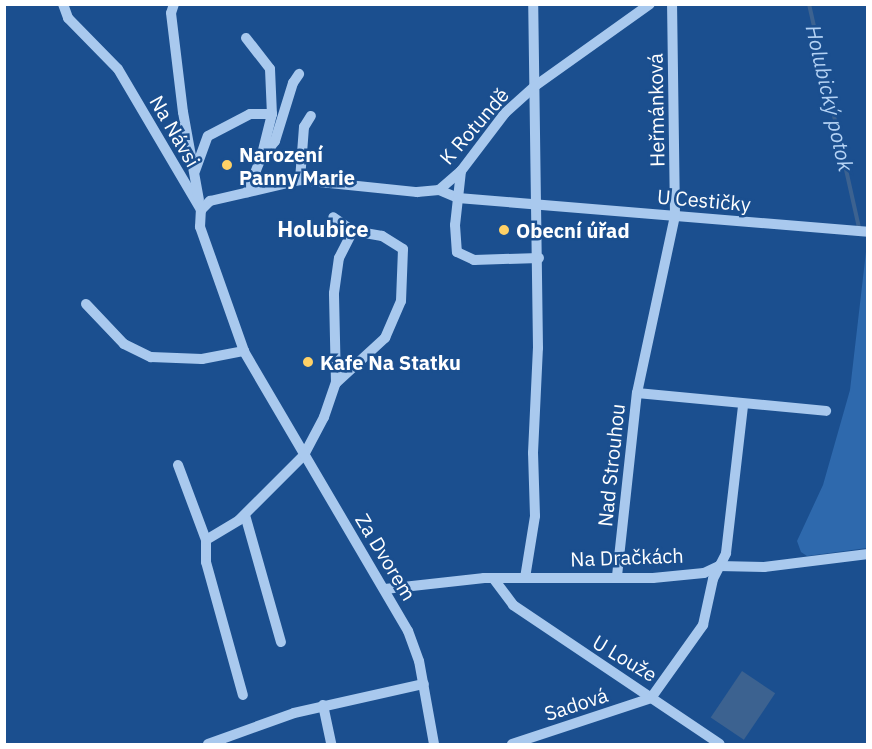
<!DOCTYPE html>
<meta charset="utf-8">
<style>
body{margin:0}
#map{position:relative;width:872px;height:749px;overflow:hidden;background:#1b4f8f;font-family:"IBM Plex Sans",sans-serif}
div>[style]{position:absolute}
.green>*{inset:0;background:#2e69ad}
.water>*{inset:0;background:#3c6290;transform-origin:0 0}
.stream>*{height:4px;margin:-2px;padding:0 2px;transform-origin:2px;border-radius:2px;background:#3c6290}
.minor>*{height:10px;margin:-5px;padding:0 5px;transform-origin:5px;border-radius:5px;background:#a9c9ee}
.dots>*{width:16px;height:16px;translate:-50% -50%;box-sizing:border-box;border:3px solid #1b4f8f;border-radius:50%}
span{translate:-50% -50%;white-space:nowrap;text-align:center;line-height:1.15;-webkit-text-stroke:5px #1b4f8f;paint-order:stroke}
.street-label{font-size:20px;color:#fff}
.poi-label{font-size:20px;color:#fff;font-weight:700}
.left{translate:0 -50%;text-align:left}
.water-label{font-size:21px;color:#b5d3f5;font-style:italic}
.quarter-label{font-size:22px;color:#fff;font-weight:700}
.frame{position:absolute;inset:0;border:6px solid #fff;pointer-events:none}
</style>
<div id="map">
<div class="green">
<div style="clip-path:polygon(867px 243px,867px 548px,807px 556px,801px 552px,797px 541px,823px 485px,850px 390px)"></div>
</div>
<div class="water">
<div style="left:742px;top:671px;width:40px;height:56px;rotate:34deg"></div>
</div>
<div class="stream">
<div style="left:809px;top:4px;width:229px;rotate:77.4deg"></div>
</div>
<div class="minor">
<div style="left:63px;top:4px;width:15px;rotate:70deg"></div>
<div style="left:68px;top:18px;width:71px;rotate:45.6deg"></div>
<div style="left:118px;top:69px;width:164px;rotate:59.5deg"></div>
<div style="left:174px;top:4px;width:9px;rotate:108deg"></div>
<div style="left:171px;top:13px;width:100px;rotate:83.1deg"></div>
<div style="left:183px;top:112px;width:89px;rotate:79.7deg"></div>
<div style="left:246px;top:38px;width:39px;rotate:52deg"></div>
<div style="left:270px;top:69px;width:45px;rotate:87.5deg"></div>
<div style="left:272px;top:114px;width:45px;rotate:104deg"></div>
<div style="left:261px;top:158px;width:37px;rotate:112deg"></div>
<div style="left:264px;top:155px;width:18px;rotate:-52deg"></div>
<div style="left:275px;top:141px;width:61px;rotate:-72.8deg"></div>
<div style="left:293px;top:83px;width:11px;rotate:-56deg"></div>
<div style="left:195px;top:171px;width:37px;rotate:-70deg"></div>
<div style="left:208px;top:136px;width:47px;rotate:-27.6deg"></div>
<div style="left:250px;top:114px;width:22px"></div>
<div style="left:461px;top:171px;width:54px;rotate:96.3deg"></div>
<div style="left:455px;top:225px;width:27px;rotate:86deg"></div>
<div style="left:457px;top:252px;width:19px;rotate:25deg"></div>
<div style="left:474px;top:260px;width:65px;rotate:-1.8deg"></div>
<div style="left:300px;top:180px;width:53px;rotate:-85.7deg"></div>
<div style="left:304px;top:127px;width:13px;rotate:-58deg"></div>
<div style="left:439px;top:190px;width:21px;rotate:23deg"></div>
<div style="left:458px;top:198px;width:411px;rotate:4.7deg"></div>
<div style="left:86px;top:304px;width:55px;rotate:46.5deg"></div>
<div style="left:124px;top:344px;width:30px;rotate:26deg"></div>
<div style="left:151px;top:357px;width:51px;rotate:2.2deg"></div>
<div style="left:202px;top:359px;width:43px;rotate:-10.8deg"></div>
<div style="left:336px;top:383px;width:67px;rotate:-42.6deg"></div>
<div style="left:385px;top:338px;width:40px;rotate:-66.6deg"></div>
<div style="left:401px;top:301px;width:52px;rotate:-87.8deg"></div>
<div style="left:403px;top:249px;width:25px;rotate:-148deg"></div>
<div style="left:382px;top:236px;width:29px;rotate:-170deg"></div>
<div style="left:637px;top:393px;width:190px;rotate:5.4deg"></div>
<div style="left:178px;top:465px;width:80px;rotate:69.5deg"></div>
<div style="left:206px;top:540px;width:22px;rotate:90deg"></div>
<div style="left:206px;top:562px;width:138px;rotate:74.5deg"></div>
<div style="left:245px;top:515px;width:132px;rotate:74.2deg"></div>
<div style="left:206px;top:540px;width:39px;rotate:-31deg"></div>
<div style="left:239px;top:520px;width:92px;rotate:-45deg"></div>
<div style="left:304px;top:455px;width:43px;rotate:-62.2deg"></div>
<div style="left:324px;top:417px;width:36px;rotate:-71deg"></div>
<div style="left:336px;top:383px;width:90px;rotate:-91.3deg"></div>
<div style="left:334px;top:293px;width:35px;rotate:-82deg"></div>
<div style="left:339px;top:258px;width:30px;rotate:-63deg"></div>
<div style="left:353px;top:231px;width:24px;rotate:-145deg"></div>
<div style="left:617px;top:576px;width:184px;rotate:-83.8deg"></div>
<div style="left:637px;top:393px;width:181px;rotate:-77.9deg"></div>
<div style="left:675px;top:216px;width:212px;rotate:-90.8deg"></div>
<div style="left:493px;top:578px;width:34px;rotate:53deg"></div>
<div style="left:513px;top:605px;width:249px;rotate:33.9deg"></div>
<div style="left:525px;top:578px;width:63px;rotate:-80.8deg"></div>
<div style="left:535px;top:516px;width:63px;rotate:-91.8deg"></div>
<div style="left:533px;top:453px;width:105px;rotate:-87.3deg"></div>
<div style="left:538px;top:348px;width:344px;rotate:-90.8deg"></div>
<div style="left:385px;top:589px;width:100px;rotate:-6.3deg"></div>
<div style="left:484px;top:578px;width:169px"></div>
<div style="left:653px;top:578px;width:51px;rotate:-5.6deg"></div>
<div style="left:704px;top:573px;width:17px;rotate:-25deg"></div>
<div style="left:719px;top:566px;width:45px;rotate:1.3deg"></div>
<div style="left:764px;top:567px;width:105px;rotate:-7.1deg"></div>
<div style="left:651px;top:698px;width:90px;rotate:-54.5deg"></div>
<div style="left:703px;top:625px;width:47px;rotate:-77.7deg"></div>
<div style="left:713px;top:579px;width:29px;rotate:-63deg"></div>
<div style="left:726px;top:553px;width:149px;rotate:-83.4deg"></div>
<div style="left:323px;top:705px;width:40px;rotate:78deg"></div>
<div style="left:208px;top:744px;width:91px;rotate:-19.8deg"></div>
<div style="left:294px;top:713px;width:133px;rotate:-12.6deg"></div>
<div style="left:434px;top:744px;width:84px;rotate:-100.2deg"></div>
<div style="left:419px;top:661px;width:32px;rotate:-110deg"></div>
<div style="left:408px;top:631px;width:324px;rotate:-120.4deg"></div>
<div style="left:244px;top:351px;width:132px;rotate:-109.5deg"></div>
<div style="left:200px;top:227px;width:17px;rotate:-87deg"></div>
<div style="left:201px;top:210px;width:13px;rotate:-45deg"></div>
<div style="left:210px;top:201px;width:92px;rotate:-13.1deg"></div>
<div style="left:300px;top:180px;width:118px;rotate:5.9deg"></div>
<div style="left:417px;top:192px;width:22px;rotate:-5deg"></div>
<div style="left:439px;top:190px;width:29px;rotate:-41deg"></div>
<div style="left:461px;top:171px;width:73px;rotate:-52.8deg"></div>
<div style="left:505px;top:113px;width:40px;rotate:-42deg"></div>
<div style="left:535px;top:86px;width:141px;rotate:-35.5deg"></div>
<div style="left:512px;top:744px;width:146px;rotate:-18.3deg"></div>
</div>
<div class="dots">
<div style="left:227px;top:165px;background:#ffd166"></div>
<div style="left:504px;top:230px;background:#ffd166"></div>
<div style="left:308px;top:362px;background:#ffd166"></div>
</div>
<div class="street-label">
<span style="left:656px;top:110px;rotate:-91deg">Heřmánková</span>
<span style="left:474px;top:126px;rotate:-49deg">K Rotundě</span>
<span style="left:175px;top:131px;rotate:60deg">Na Návsi</span>
<span style="left:704px;top:200px;rotate:5deg">U Cestičky</span>
<span style="left:611px;top:465px;rotate:-84deg">Nad Strouhou</span>
<span style="left:386px;top:557px;rotate:59deg">Za Dvorem</span>
<span style="left:627px;top:557px;rotate:-2deg">Na Dračkách</span>
<span style="left:625px;top:658px;rotate:31deg">U Louže</span>
<span style="left:576px;top:704px;rotate:-18deg">Sadová</span>
</div>
<div class="poi-label">
<span class="left" style="left:239px;top:166px">Narození<br>Panny Marie</span>
<span class="left" style="left:516px;top:230px">Obecní úřad</span>
<span class="left" style="left:320px;top:362px">Kafe Na Statku</span>
</div>
<div class="water-label">
<span style="left:830px;top:98px;rotate:77deg">Holubický potok</span>
</div>
<div class="quarter-label">
<span style="left:323px;top:229px">Holubice</span>
</div>
<div class="frame"></div>
</div>
